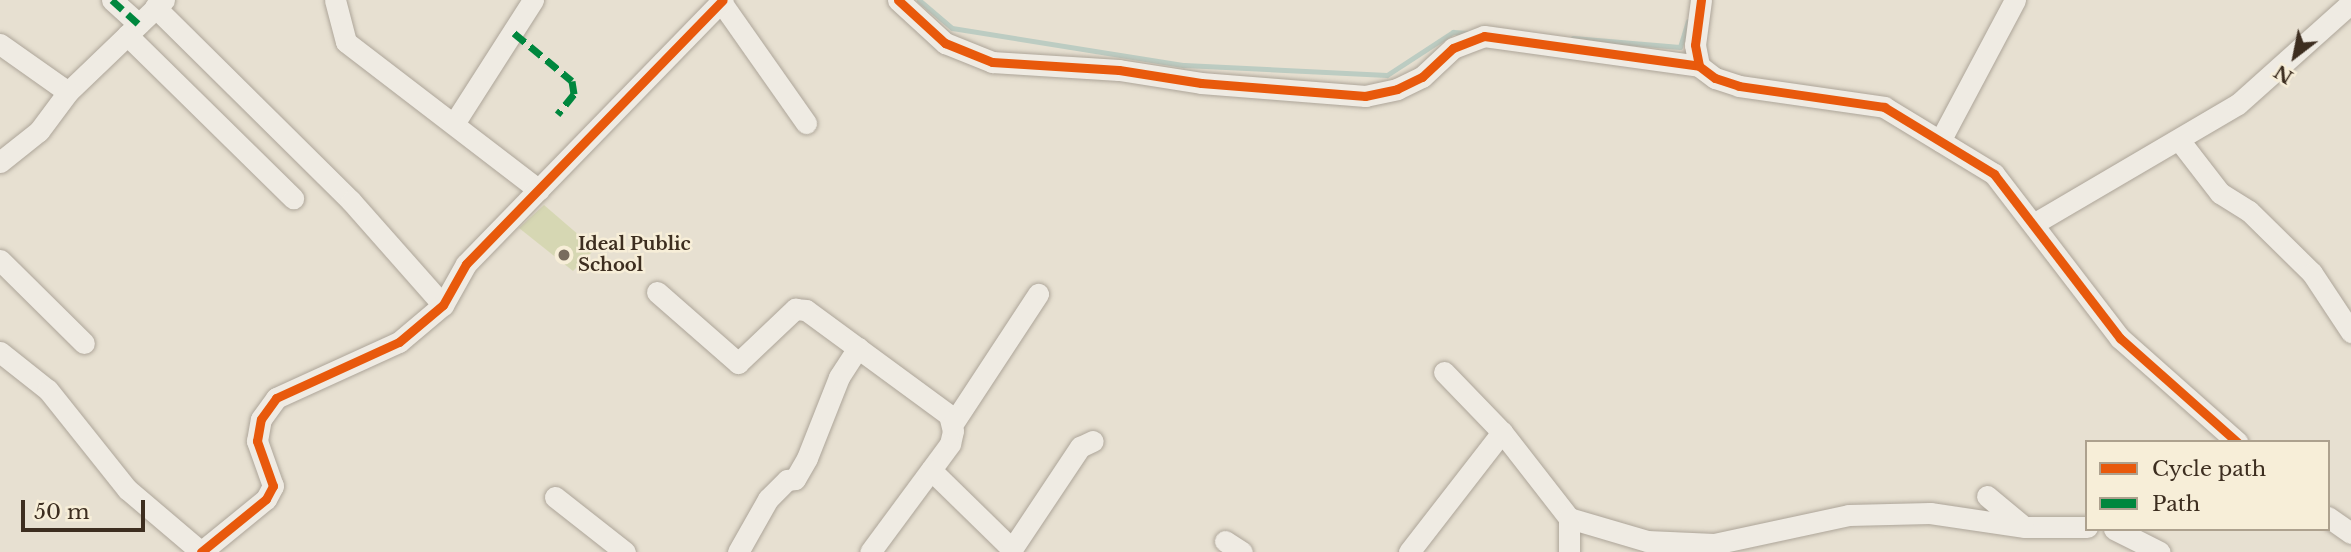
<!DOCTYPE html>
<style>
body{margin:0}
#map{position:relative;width:2351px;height:552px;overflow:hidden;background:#e7e0d1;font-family:"Libre Baskerville",serif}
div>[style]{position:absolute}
.green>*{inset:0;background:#d6d7b3}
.stream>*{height:5px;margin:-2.5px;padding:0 2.5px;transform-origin:2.5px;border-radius:2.5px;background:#bcccc2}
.roads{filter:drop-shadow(0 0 2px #ada599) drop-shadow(0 0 2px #ada599)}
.minor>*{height:21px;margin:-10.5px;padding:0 10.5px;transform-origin:10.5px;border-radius:10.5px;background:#efebe3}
.quiet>*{height:7px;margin-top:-3.5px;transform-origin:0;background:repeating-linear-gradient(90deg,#00873e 0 14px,transparent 0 21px)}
.cycleway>*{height:9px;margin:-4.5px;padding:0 4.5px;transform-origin:4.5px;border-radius:4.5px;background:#e8590c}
.dots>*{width:19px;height:19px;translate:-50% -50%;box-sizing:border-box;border:4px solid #f7eed8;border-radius:50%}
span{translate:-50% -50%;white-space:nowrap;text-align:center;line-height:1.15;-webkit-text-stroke:5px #f7eed8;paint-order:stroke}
.poi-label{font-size:18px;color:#3d2e20;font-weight:700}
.left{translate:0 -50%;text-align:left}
.legend{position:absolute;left:2085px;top:440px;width:245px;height:91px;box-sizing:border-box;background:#f7eed8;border:2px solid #ada18e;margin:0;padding:9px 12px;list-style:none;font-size:21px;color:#3d2e20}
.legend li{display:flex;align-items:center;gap:14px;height:35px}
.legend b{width:35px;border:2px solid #ada18e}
.north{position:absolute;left:2260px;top:21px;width:70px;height:70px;-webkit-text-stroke:5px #f7eed8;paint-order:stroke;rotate:212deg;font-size:19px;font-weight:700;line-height:28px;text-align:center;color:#3d2e20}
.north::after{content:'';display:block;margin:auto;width:24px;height:32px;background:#3d2e20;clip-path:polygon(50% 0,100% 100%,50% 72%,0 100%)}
.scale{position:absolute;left:21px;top:500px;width:124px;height:32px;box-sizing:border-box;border:4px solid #3d2e20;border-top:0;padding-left:9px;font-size:21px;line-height:24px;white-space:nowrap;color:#3d2e20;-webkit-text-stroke:5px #f7eed8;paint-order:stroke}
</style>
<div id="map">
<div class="green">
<div style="clip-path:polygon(544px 205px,595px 249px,573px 271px,519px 228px)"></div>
</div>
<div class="stream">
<div style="left:919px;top:0;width:43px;rotate:40.3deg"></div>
<div style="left:952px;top:28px;width:235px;rotate:9.1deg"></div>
<div style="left:1184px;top:65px;width:203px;rotate:2.8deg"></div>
<div style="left:1387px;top:75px;width:79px;rotate:-33.1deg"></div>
<div style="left:1453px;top:32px;width:16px;rotate:4deg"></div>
<div style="left:1573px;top:38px;width:107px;rotate:4.8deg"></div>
<div style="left:1680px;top:47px;width:27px;rotate:-73deg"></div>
</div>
<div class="roads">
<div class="minor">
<div style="left:112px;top:0;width:36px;rotate:42deg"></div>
<div style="left:335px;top:0;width:43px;rotate:75.3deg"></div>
<div style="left:346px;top:42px;width:243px;rotate:37.5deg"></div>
<div style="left:898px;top:0;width:64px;rotate:42.5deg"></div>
<div style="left:945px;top:43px;width:51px;rotate:22deg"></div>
<div style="left:992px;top:62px;width:127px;rotate:3.6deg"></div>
<div style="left:1119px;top:70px;width:83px;rotate:9deg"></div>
<div style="left:1201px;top:83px;width:165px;rotate:4.5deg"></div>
<div style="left:1365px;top:96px;width:33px;rotate:-12deg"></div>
<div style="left:1397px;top:89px;width:28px;rotate:-26deg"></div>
<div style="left:1422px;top:77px;width:42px;rotate:-43.1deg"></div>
<div style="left:1453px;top:48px;width:33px;rotate:-21deg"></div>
<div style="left:1484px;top:36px;width:217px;rotate:7.9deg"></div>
<div style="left:1701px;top:0;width:45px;rotate:97.6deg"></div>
<div style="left:1695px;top:45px;width:21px;rotate:79deg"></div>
<div style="left:1699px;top:66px;width:20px;rotate:37deg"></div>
<div style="left:1715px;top:78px;width:25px;rotate:18deg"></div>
<div style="left:1739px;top:86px;width:147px;rotate:8.2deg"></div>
<div style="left:1884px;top:107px;width:129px;rotate:31.3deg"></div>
<div style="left:1994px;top:174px;width:207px;rotate:52.5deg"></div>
<div style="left:2120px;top:338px;width:157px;rotate:41.6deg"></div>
<div style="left:721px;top:2px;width:148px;rotate:54.9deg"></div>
<div style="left:155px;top:7px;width:276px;rotate:44.7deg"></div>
<div style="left:351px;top:201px;width:139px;rotate:48.5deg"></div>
<div style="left:127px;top:35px;width:233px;rotate:44.5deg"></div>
<div style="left:0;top:44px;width:83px;rotate:35.2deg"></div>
<div style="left:68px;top:92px;width:133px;rotate:-43.8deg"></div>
<div style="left:455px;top:122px;width:145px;rotate:-57.4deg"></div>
<div style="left:2179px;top:140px;width:67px;rotate:52.3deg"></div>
<div style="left:2220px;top:193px;width:34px;rotate:32deg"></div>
<div style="left:2249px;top:211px;width:88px;rotate:44.5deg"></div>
<div style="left:2312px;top:273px;width:71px;rotate:56.5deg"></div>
<div style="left:1940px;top:141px;width:160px;rotate:-62deg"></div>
<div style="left:0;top:162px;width:50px;rotate:-38.5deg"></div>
<div style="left:39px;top:131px;width:49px;rotate:-53.4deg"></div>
<div style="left:2035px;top:223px;width:235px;rotate:-30.4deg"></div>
<div style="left:2238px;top:104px;width:152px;rotate:-41.8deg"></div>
<div style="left:0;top:260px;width:118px;rotate:44.7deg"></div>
<div style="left:657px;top:292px;width:108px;rotate:41.2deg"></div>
<div style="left:738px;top:363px;width:79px;rotate:-43.5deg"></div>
<div style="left:795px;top:309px;width:11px;rotate:5deg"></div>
<div style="left:806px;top:310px;width:177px;rotate:36.3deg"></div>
<div style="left:949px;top:415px;width:16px;rotate:76deg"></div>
<div style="left:953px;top:431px;width:13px;rotate:103deg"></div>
<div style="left:950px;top:444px;width:134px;rotate:126.5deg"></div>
<div style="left:0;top:352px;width:61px;rotate:38.4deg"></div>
<div style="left:48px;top:390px;width:127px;rotate:51.4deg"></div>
<div style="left:127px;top:489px;width:97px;rotate:40.4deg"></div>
<div style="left:1444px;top:372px;width:83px;rotate:46deg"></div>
<div style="left:1502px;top:432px;width:109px;rotate:52.1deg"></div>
<div style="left:1569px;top:518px;width:81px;rotate:16.4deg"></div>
<div style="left:1647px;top:541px;width:67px;rotate:2.6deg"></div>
<div style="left:1714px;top:544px;width:138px;rotate:-12.1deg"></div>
<div style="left:1849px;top:515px;width:81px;rotate:-1.4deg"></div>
<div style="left:1930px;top:513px;width:96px;rotate:8.4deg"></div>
<div style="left:2025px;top:527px;width:62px"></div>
<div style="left:952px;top:425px;width:157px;rotate:-56.7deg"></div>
<div style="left:931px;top:470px;width:113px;rotate:44.3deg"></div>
<div style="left:1012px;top:549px;width:123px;rotate:-56.3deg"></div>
<div style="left:1080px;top:447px;width:14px;rotate:-25deg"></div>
<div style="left:1987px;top:496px;width:47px;rotate:39.8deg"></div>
<div style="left:555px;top:497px;width:89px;rotate:38.2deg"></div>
<div style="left:2328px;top:517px;width:28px;rotate:35deg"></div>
<div style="left:1569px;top:518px;width:34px;rotate:90deg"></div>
<div style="left:2114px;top:529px;width:51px;rotate:26.6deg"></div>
<div style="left:1225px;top:541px;width:20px;rotate:33deg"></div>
<div style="left:201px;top:552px;width:84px;rotate:-39.2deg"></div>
<div style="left:266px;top:499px;width:15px;rotate:-62deg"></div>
<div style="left:273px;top:486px;width:48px;rotate:-109.6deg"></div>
<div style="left:257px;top:441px;width:22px;rotate:-80deg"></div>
<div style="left:261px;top:419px;width:26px;rotate:-54deg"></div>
<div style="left:276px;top:398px;width:135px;rotate:-24.5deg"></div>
<div style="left:399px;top:342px;width:57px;rotate:-40.1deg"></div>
<div style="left:443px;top:305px;width:47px;rotate:-60.7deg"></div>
<div style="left:466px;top:264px;width:368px;rotate:-45.8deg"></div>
<div style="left:738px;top:552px;width:61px;rotate:-60.5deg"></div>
<div style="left:768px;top:499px;width:27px;rotate:-45deg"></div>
<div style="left:787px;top:480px;width:8px;rotate:-7deg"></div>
<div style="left:795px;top:479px;width:24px;rotate:-60deg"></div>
<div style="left:807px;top:458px;width:87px;rotate:-68.4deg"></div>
<div style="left:839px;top:377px;width:35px;rotate:-57deg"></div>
<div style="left:1409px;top:552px;width:152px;rotate:-52.2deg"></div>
</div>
</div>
<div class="quiet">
<div style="left:112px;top:0;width:36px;rotate:42deg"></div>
<div style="left:514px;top:33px;width:75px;rotate:39.6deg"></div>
<div style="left:572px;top:81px;width:13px;rotate:81deg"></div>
<div style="left:574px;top:94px;width:26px;rotate:129deg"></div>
</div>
<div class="cycleway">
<div style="left:898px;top:0;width:64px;rotate:42.5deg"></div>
<div style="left:945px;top:43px;width:51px;rotate:22deg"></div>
<div style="left:992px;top:62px;width:127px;rotate:3.6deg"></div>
<div style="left:1119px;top:70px;width:83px;rotate:9deg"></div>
<div style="left:1201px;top:83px;width:165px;rotate:4.5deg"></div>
<div style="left:1365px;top:96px;width:33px;rotate:-12deg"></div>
<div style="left:1397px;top:89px;width:28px;rotate:-26deg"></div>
<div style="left:1422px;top:77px;width:42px;rotate:-43.1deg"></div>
<div style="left:1453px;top:48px;width:33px;rotate:-21deg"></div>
<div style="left:1484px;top:36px;width:217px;rotate:7.9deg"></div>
<div style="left:1701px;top:0;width:45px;rotate:97.6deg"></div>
<div style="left:1695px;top:45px;width:21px;rotate:79deg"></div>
<div style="left:1699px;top:66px;width:20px;rotate:37deg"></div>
<div style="left:1715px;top:78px;width:25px;rotate:18deg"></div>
<div style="left:1739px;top:86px;width:147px;rotate:8.2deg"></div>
<div style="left:1884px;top:107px;width:129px;rotate:31.3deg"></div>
<div style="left:1994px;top:174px;width:207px;rotate:52.5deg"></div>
<div style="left:2120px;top:338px;width:157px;rotate:41.6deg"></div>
<div style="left:201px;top:552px;width:84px;rotate:-39.2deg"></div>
<div style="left:266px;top:499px;width:15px;rotate:-62deg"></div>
<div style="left:273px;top:486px;width:48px;rotate:-109.6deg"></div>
<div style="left:257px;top:441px;width:22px;rotate:-80deg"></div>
<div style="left:261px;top:419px;width:26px;rotate:-54deg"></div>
<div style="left:276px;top:398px;width:135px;rotate:-24.5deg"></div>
<div style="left:399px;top:342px;width:57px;rotate:-40.1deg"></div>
<div style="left:443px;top:305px;width:47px;rotate:-60.7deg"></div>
<div style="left:466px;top:264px;width:368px;rotate:-45.8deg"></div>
</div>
<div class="dots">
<div style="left:564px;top:255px;background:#786c5e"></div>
</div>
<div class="poi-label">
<span class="left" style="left:578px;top:255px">Ideal Public<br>School</span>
</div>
<ul class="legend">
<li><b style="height:9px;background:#e8590c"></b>Cycle path</li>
<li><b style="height:9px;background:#00873e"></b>Path</li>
</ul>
<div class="north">N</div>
<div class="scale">50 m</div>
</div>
